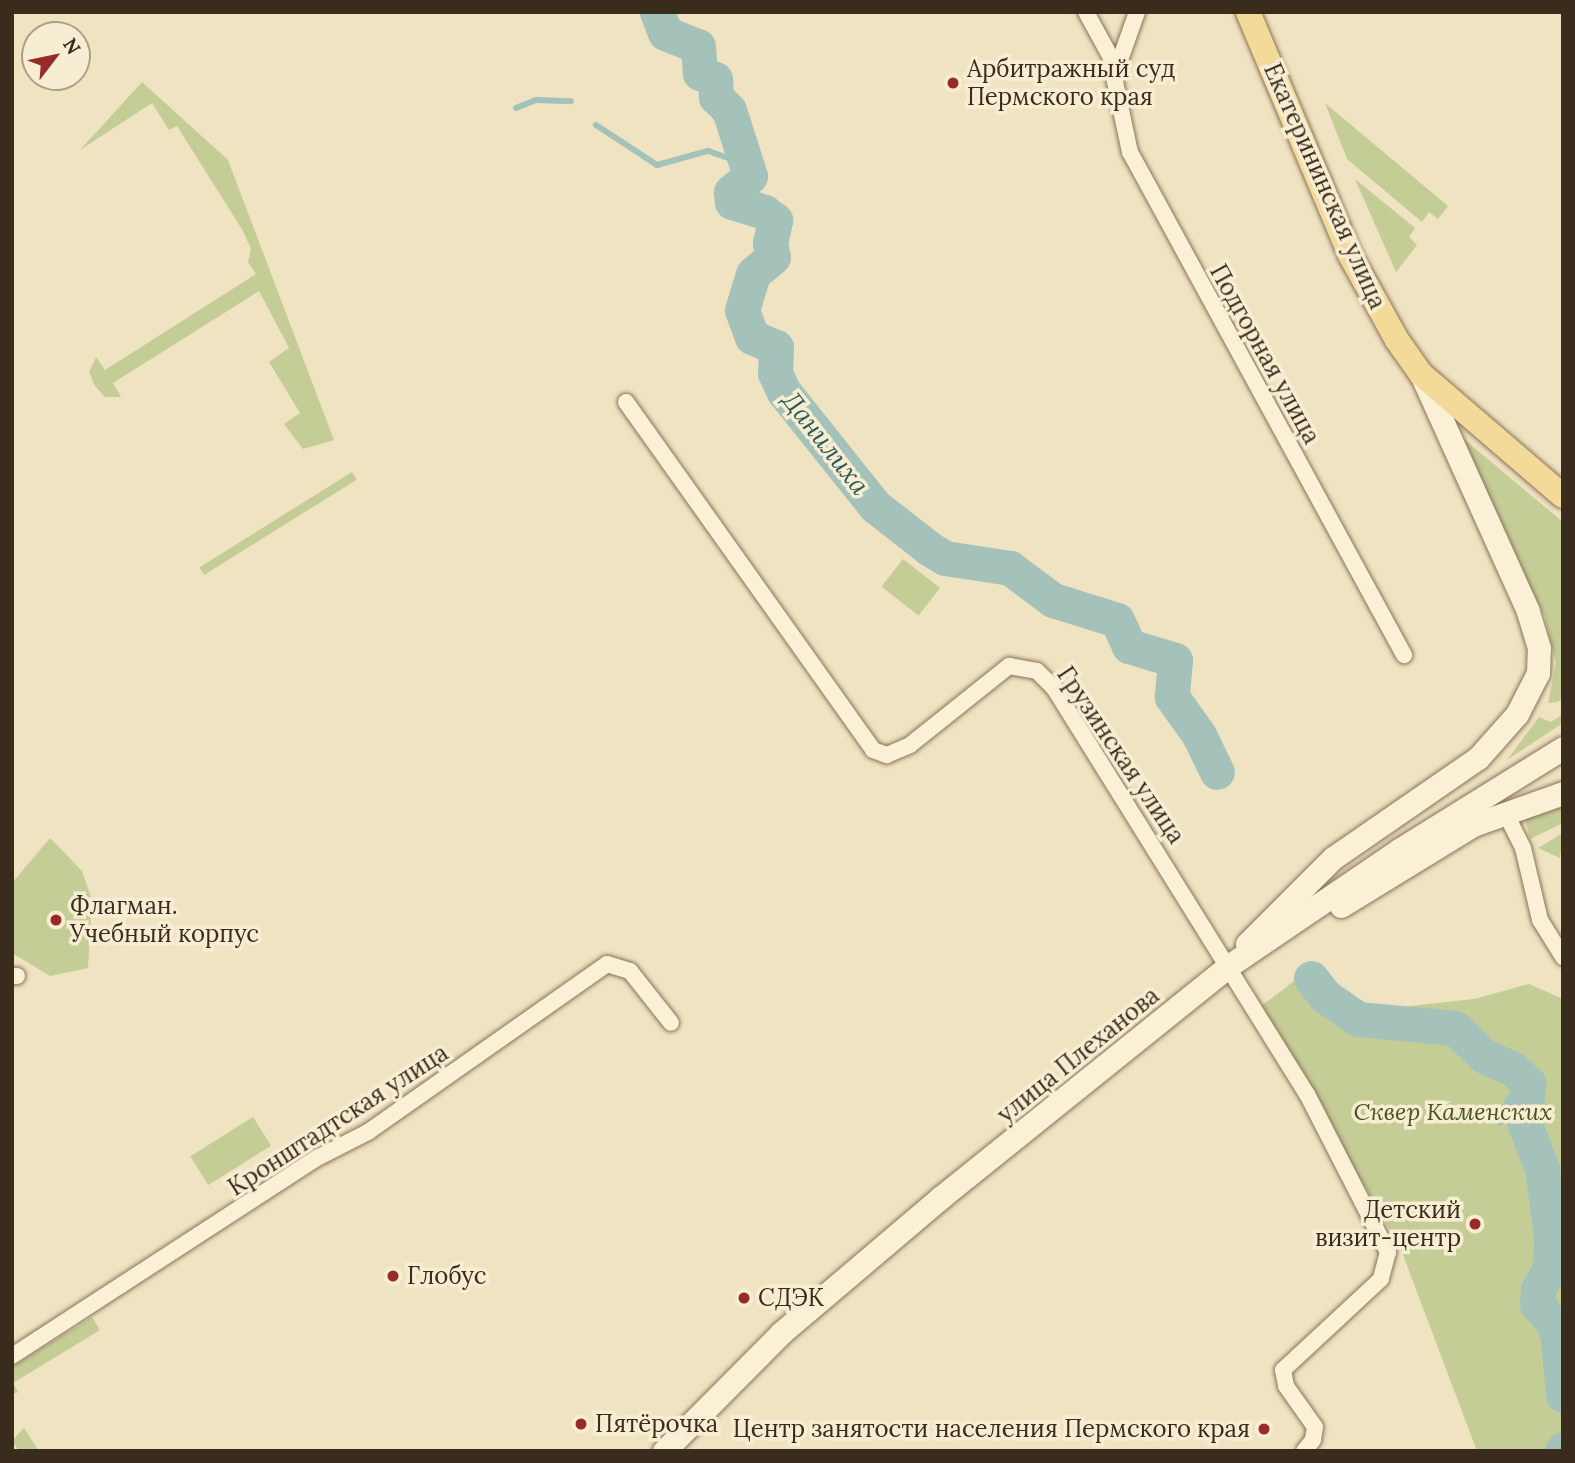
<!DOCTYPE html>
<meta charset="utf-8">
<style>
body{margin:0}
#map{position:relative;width:1575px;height:1463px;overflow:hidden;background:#efe3c2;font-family:Lora,serif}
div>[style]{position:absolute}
.green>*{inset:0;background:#c5cd96;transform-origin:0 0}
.stream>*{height:6px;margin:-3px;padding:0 3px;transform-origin:3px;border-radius:3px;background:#a5c2ba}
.river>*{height:35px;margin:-17.5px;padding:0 17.5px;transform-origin:17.5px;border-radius:17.5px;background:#a5c2ba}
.roads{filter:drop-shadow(0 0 2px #897459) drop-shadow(0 0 2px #897459)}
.street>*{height:16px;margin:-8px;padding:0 8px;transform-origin:8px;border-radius:8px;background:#faf0d6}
.secondary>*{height:23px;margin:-11.5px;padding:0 11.5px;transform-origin:11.5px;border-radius:11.5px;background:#faf0d6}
.primary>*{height:24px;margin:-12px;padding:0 12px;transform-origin:12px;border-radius:12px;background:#f3da99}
.dots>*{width:19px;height:19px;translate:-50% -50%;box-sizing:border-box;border:4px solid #f6edd2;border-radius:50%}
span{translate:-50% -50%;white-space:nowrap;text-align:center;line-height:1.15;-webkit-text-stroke:7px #f6edd2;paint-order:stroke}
.poi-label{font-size:24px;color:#392c1d}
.left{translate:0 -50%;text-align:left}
.right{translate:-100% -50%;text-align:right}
.street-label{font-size:24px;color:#392c1d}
.park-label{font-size:24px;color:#485624;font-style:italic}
.water-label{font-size:26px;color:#2c5957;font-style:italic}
.frame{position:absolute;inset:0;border:14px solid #392c1d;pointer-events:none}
.north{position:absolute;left:21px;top:21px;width:70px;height:70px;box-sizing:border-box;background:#f6edd2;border:2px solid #aaa08a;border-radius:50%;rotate:58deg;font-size:19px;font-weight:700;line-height:28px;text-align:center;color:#392c1d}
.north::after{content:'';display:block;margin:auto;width:24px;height:32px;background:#9a2a27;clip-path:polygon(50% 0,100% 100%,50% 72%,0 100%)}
</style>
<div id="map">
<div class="green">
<div style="clip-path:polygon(142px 82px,228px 160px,334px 440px,303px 449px,284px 424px,300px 413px,269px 362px,289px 348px,259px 291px,113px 383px,121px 397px,105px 397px,95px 386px,89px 372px,96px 357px,105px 370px,256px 274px,248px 262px,251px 249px,243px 231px,177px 126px,169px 130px,152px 103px,80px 150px)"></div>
<div style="clip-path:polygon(1325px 103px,1448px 206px,1438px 219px,1429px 212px,1422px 222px,1347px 159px)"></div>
<div style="clip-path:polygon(1355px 179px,1415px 228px,1409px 237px,1417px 245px,1396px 272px)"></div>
<div style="clip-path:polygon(1453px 430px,1563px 522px,1563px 699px,1557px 702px,1548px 703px,1556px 663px,1545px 617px)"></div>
<div style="left:352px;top:472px;width:9px;height:180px;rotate:58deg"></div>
<div style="left:903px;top:559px;width:47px;height:35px;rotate:38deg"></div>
<div style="clip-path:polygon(1563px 714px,1563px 723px,1507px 760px,1539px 717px,1551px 722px)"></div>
<div style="clip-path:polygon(1563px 802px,1563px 823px,1530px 839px,1525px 818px)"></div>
<div style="clip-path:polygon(1563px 833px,1560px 858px,1538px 848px)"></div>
<div style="clip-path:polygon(50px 838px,82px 871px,92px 900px,88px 968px,50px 976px,12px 953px,12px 883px)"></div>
<div style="clip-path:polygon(1302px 975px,1327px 1004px,1373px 1010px,1474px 999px,1529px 984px,1563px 999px,1563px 1451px,1477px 1451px,1400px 1247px,1260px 1007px)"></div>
<div style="left:253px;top:1117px;width:34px;height:74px;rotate:58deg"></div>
<div style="clip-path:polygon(92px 1317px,100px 1330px,13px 1383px,18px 1392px,12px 1394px,12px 1367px)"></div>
<div style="clip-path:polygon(24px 1428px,39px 1451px,19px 1451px,12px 1441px)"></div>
</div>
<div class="stream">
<div style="left:516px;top:108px;width:22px;rotate:-22deg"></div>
<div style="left:536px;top:100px;width:35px;rotate:2deg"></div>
<div style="left:596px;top:125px;width:73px;rotate:33.3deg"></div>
<div style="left:657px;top:165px;width:53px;rotate:-15.4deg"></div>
<div style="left:708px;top:151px;width:39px;rotate:19deg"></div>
<div style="left:1499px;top:1123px;width:24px;rotate:-35deg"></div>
</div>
<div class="river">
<div style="left:657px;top:12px;width:22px;rotate:69deg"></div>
<div style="left:665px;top:33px;width:35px;rotate:22deg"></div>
<div style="left:698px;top:46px;width:27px;rotate:86deg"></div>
<div style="left:700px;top:73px;width:16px;rotate:22deg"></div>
<div style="left:715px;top:79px;width:18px;rotate:87deg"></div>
<div style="left:716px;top:97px;width:18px;rotate:45deg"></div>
<div style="left:729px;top:110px;width:69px;rotate:72.3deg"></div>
<div style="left:750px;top:176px;width:25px;rotate:140deg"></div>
<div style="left:731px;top:192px;width:10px;rotate:84deg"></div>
<div style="left:732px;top:202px;width:34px;rotate:17deg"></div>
<div style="left:764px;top:212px;width:14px;rotate:36deg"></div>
<div style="left:775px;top:220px;width:24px;rotate:102deg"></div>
<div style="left:770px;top:243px;width:14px;rotate:78deg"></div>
<div style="left:773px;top:257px;width:26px;rotate:140deg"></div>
<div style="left:753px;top:274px;width:38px;rotate:107deg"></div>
<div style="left:742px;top:310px;width:29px;rotate:70deg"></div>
<div style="left:752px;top:337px;width:26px;rotate:23deg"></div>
<div style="left:776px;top:347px;width:26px;rotate:92deg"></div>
<div style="left:775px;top:373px;width:21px;rotate:65deg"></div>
<div style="left:784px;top:392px;width:146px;rotate:51.4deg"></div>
<div style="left:875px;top:506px;width:70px;rotate:38deg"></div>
<div style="left:930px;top:549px;width:17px;rotate:31deg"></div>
<div style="left:945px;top:558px;width:66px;rotate:8.7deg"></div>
<div style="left:1010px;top:568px;width:54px;rotate:36.7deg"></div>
<div style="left:1053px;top:600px;width:67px;rotate:17.4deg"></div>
<div style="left:1117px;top:620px;width:29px;rotate:65deg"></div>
<div style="left:1129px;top:646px;width:48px;rotate:16.9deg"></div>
<div style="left:1175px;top:660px;width:37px;rotate:95deg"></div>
<div style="left:1172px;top:697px;width:47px;rotate:54.6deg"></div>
<div style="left:1199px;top:735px;width:41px;rotate:64.1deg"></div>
<div style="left:1311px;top:978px;width:23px;rotate:52deg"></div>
<div style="left:1325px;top:996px;width:40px;rotate:34.9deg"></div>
<div style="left:1358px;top:1019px;width:97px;rotate:5.3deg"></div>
<div style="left:1455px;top:1028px;width:40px;rotate:44deg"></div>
<div style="left:1484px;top:1056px;width:32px;rotate:24deg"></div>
<div style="left:1513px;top:1069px;width:21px;rotate:43deg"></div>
<div style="left:1528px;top:1083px;width:15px;rotate:94deg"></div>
<div style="left:1527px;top:1098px;width:14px;rotate:126deg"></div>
<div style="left:1519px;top:1109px;width:64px;rotate:69deg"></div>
<div style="left:1542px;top:1169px;width:68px;rotate:82.3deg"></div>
<div style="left:1551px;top:1236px;width:33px;rotate:92deg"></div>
<div style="left:1550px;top:1269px;width:23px;rotate:121deg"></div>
<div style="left:1538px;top:1289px;width:15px;rotate:94deg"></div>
<div style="left:1537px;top:1304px;width:26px;rotate:50deg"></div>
<div style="left:1554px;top:1324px;width:16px;rotate:75deg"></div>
<div style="left:1558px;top:1339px;width:56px;rotate:84.9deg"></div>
<div style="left:1562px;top:1451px;width:2px;rotate:-63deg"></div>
</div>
<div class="roads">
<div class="street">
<div style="left:1086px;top:12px;width:60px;rotate:61.3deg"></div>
<div style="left:1137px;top:12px;width:69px;rotate:109.5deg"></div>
<div style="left:1114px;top:77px;width:77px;rotate:78deg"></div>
<div style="left:1130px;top:152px;width:573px;rotate:61.42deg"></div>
<div style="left:626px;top:402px;width:427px;rotate:54.6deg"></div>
<div style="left:873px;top:750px;width:15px;rotate:20deg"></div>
<div style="left:887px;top:755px;width:25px;rotate:-23deg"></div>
<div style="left:910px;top:745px;width:127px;rotate:-38.6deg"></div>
<div style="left:1009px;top:666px;width:28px;rotate:10deg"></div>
<div style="left:1037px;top:671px;width:24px;rotate:45deg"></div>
<div style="left:1054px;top:688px;width:478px;rotate:58.1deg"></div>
<div style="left:1307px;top:1094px;width:178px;rotate:62.9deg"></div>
<div style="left:1388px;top:1252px;width:28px;rotate:105deg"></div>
<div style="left:1381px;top:1279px;width:134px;rotate:137.1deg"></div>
<div style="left:1283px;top:1370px;width:16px;rotate:79deg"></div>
<div style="left:1286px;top:1386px;width:50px;rotate:54.7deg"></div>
<div style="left:1315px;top:1427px;width:13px;rotate:99deg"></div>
<div style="left:1313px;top:1440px;width:14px;rotate:129deg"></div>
<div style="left:1505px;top:812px;width:40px;rotate:63.4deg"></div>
<div style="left:1523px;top:848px;width:74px;rotate:76.7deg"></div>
<div style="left:1540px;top:920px;width:44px;rotate:58.1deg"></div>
<div style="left:12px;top:976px;width:5px"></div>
<div style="left:12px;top:1356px;width:366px;rotate:-33deg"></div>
<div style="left:319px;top:1157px;width:55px;rotate:-27deg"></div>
<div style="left:368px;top:1132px;width:292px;rotate:-35.1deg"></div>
<div style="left:607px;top:964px;width:24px;rotate:17deg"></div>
<div style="left:630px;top:971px;width:66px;rotate:51.7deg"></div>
</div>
<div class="secondary">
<div style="left:1341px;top:906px;width:155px;rotate:-31.5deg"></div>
<div style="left:1473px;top:825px;width:96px;rotate:-19.6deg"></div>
<div style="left:1247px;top:944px;width:122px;rotate:-45deg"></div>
<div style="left:1333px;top:858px;width:176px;rotate:-34.6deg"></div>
<div style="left:1478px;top:758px;width:59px;rotate:-48.4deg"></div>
<div style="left:1517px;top:714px;width:46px;rotate:-62.9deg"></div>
<div style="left:1538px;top:673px;width:25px;rotate:-88deg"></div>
<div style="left:1539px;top:648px;width:39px;rotate:-107deg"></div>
<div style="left:1528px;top:611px;width:260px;rotate:-114.3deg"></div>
<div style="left:664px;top:1451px;width:166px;rotate:-45.2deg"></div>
<div style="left:781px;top:1333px;width:209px;rotate:-40.3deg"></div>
<div style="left:940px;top:1198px;width:368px;rotate:-38.8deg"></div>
<div style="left:1227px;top:967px;width:208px;rotate:-34.2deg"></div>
<div style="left:1399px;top:850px;width:193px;rotate:-31.9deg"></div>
</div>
<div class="primary">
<div style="left:1248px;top:12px;width:264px;rotate:67.2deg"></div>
<div style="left:1350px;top:255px;width:97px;rotate:61.1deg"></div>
<div style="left:1397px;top:340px;width:42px;rotate:54.8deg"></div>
<div style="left:1421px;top:374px;width:187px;rotate:40.7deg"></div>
</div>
</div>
<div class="dots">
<div style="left:953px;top:83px;background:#9a2a27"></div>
<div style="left:56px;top:920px;background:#9a2a27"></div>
<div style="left:1475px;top:1224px;background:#9a2a27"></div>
<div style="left:393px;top:1276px;background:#9a2a27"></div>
<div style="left:744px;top:1298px;background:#9a2a27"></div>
<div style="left:581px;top:1424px;background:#9a2a27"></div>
<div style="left:1264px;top:1429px;background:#9a2a27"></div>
</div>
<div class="poi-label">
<span class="left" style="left:967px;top:83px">Арбитражный суд<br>Пермского края</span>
<span class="left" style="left:70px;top:920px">Флагман.<br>Учебный корпус</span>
<span class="right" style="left:1461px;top:1224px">Детский<br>визит-центр</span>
<span class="left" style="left:407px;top:1276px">Глобус</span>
<span class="left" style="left:758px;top:1298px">СДЭК</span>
<span class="left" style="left:595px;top:1424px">Пятёрочка</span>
<span class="right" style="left:1250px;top:1429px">Центр занятости населения Пермского края</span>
</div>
<div class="street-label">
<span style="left:1325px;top:186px;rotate:66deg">Екатерининская улица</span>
<span style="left:1265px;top:354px;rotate:61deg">Подгорная улица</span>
<span style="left:1121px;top:755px;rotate:56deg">Грузинская улица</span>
<span style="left:1078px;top:1055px;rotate:-39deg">улица Плеханова</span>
<span style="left:338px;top:1120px;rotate:-33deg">Кронштадтская улица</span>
</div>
<div class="park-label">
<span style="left:1453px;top:1112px">Сквер Каменских</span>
</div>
<div class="water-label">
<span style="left:826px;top:443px;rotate:52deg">Данилиха</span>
</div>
<div class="frame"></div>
<div class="north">N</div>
</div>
